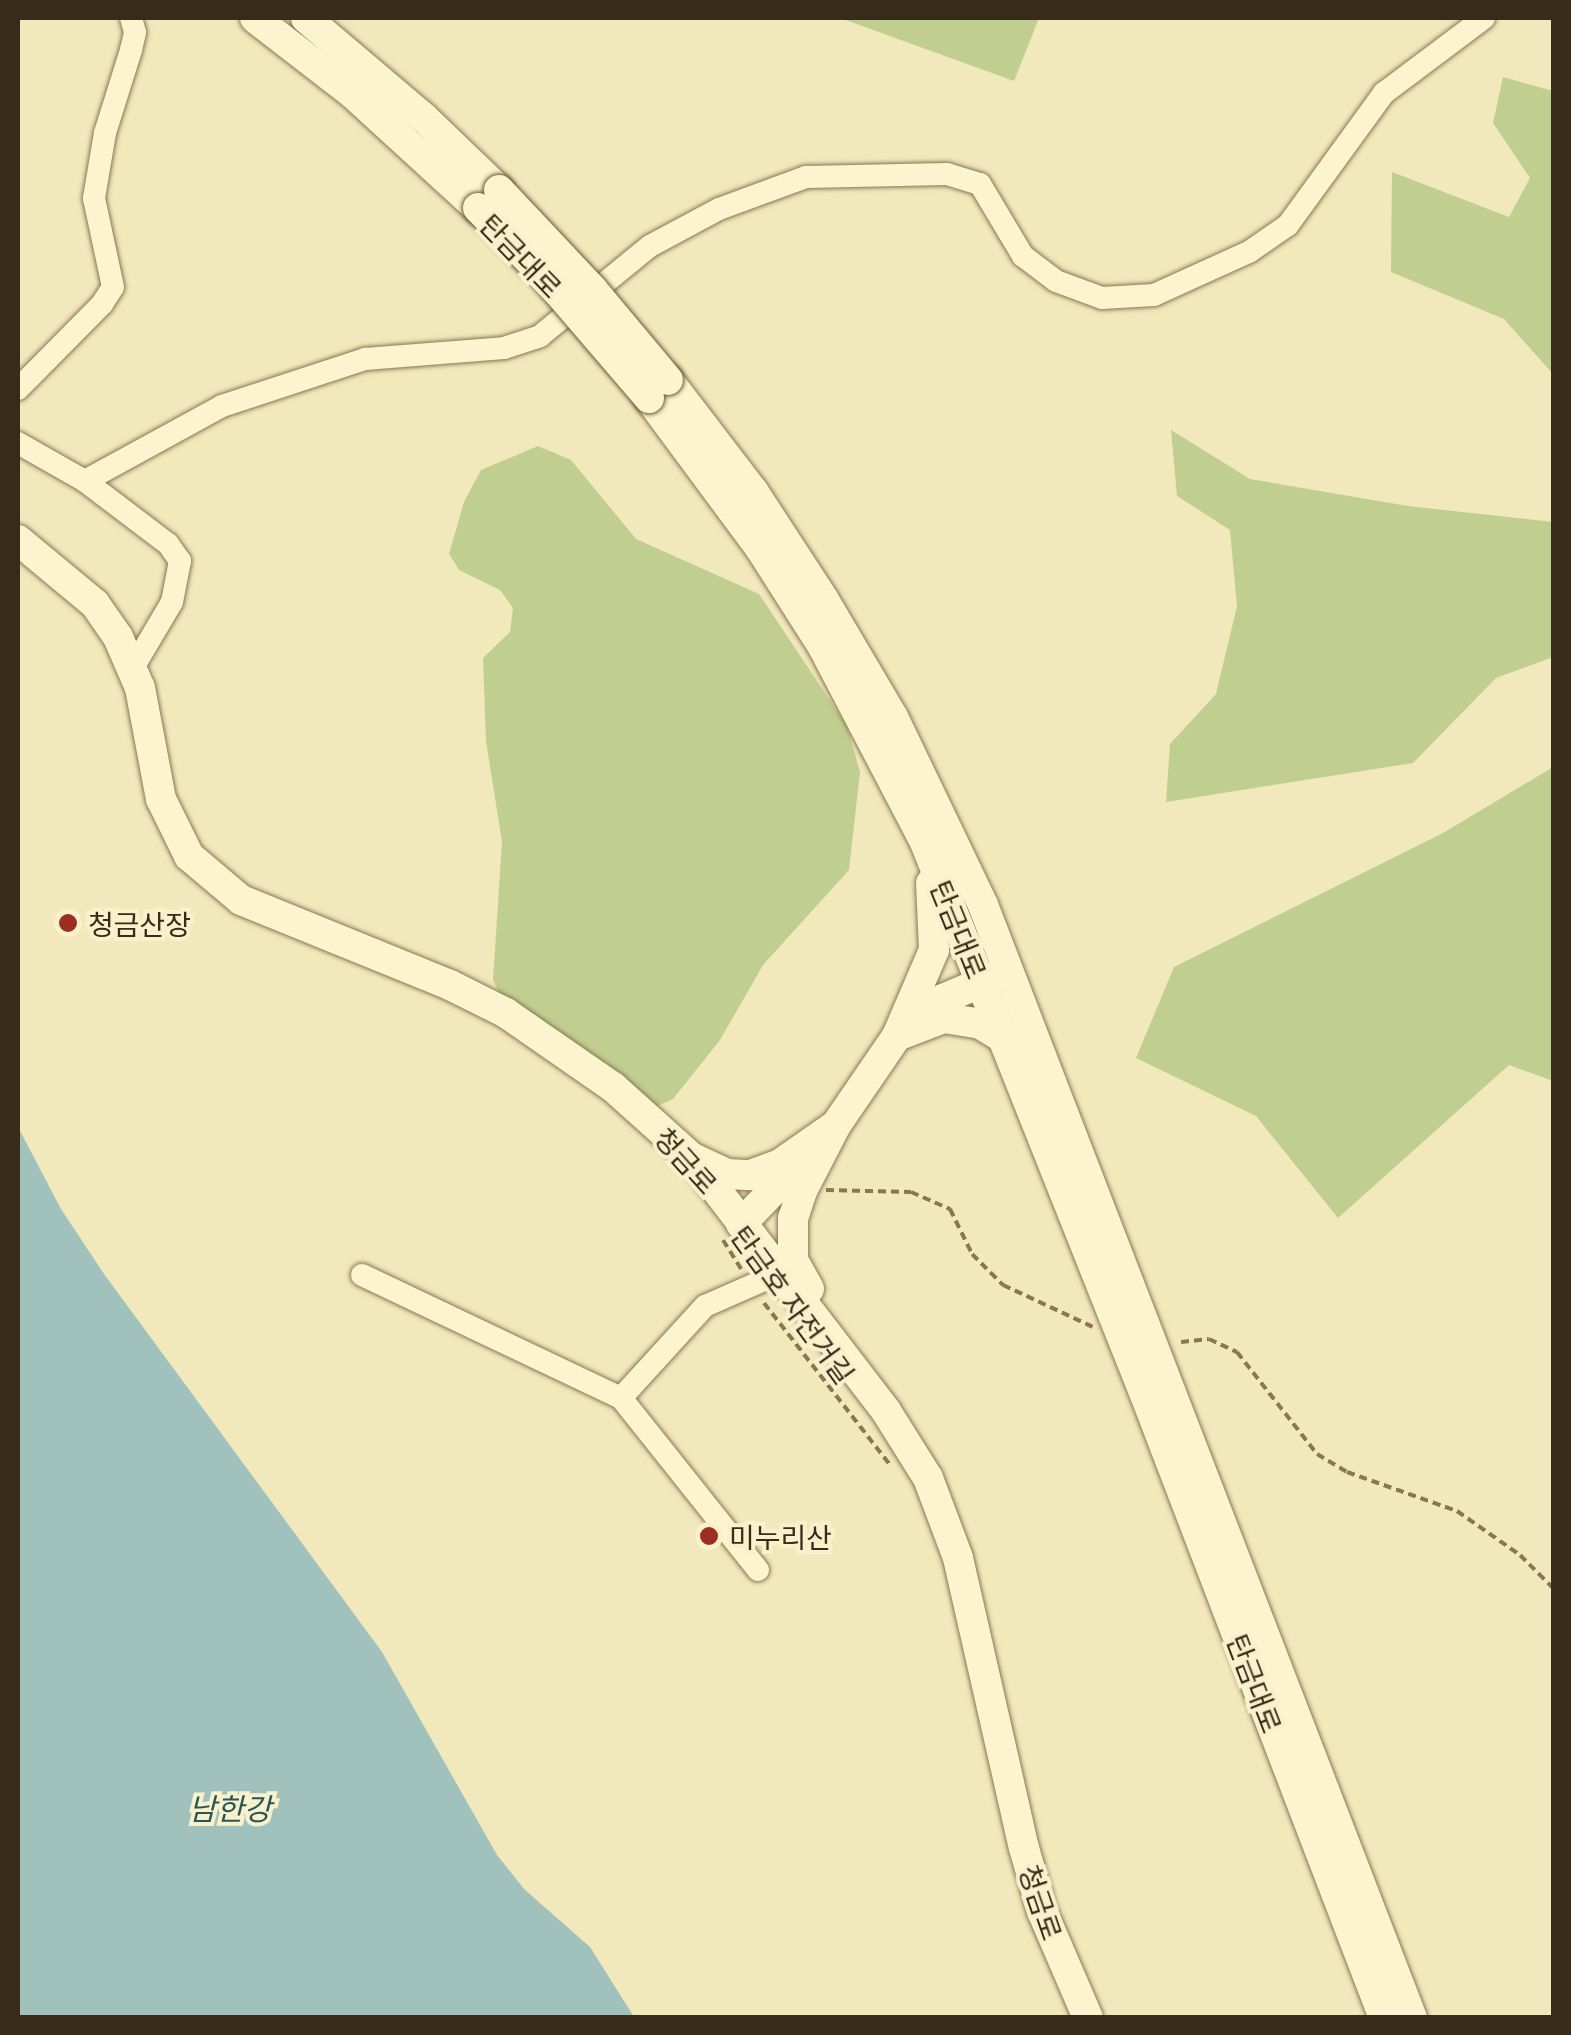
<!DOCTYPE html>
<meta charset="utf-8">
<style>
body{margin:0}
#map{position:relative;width:1571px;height:2035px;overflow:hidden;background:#f1e8bb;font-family:Georgia,"Noto Sans KR",serif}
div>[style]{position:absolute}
.green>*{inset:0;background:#c0cf8f}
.water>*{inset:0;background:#a0c1bc}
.path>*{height:4px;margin-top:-2px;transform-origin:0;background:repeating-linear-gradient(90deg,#897754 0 8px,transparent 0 13px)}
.roads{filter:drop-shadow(0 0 2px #897754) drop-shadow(0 0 2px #897754)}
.street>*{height:22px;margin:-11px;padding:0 11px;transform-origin:11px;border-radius:11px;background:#fbf4cf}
.secondary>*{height:30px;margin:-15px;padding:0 15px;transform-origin:15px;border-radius:15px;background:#fbf4cf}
.bridges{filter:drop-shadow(0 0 2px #6b5838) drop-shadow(0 0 2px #6b5838)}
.secondary-bridge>*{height:30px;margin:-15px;padding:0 15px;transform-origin:15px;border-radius:15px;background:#fbf4cf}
.dots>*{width:28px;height:28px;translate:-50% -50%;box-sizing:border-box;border:5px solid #f8f1cc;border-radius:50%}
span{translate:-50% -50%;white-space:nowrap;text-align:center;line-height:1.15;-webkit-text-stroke:8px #f8f1cc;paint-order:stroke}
.street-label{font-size:28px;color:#372c1a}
.poi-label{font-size:28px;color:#372c1a}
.left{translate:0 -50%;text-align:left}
.water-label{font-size:30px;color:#285558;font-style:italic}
.frame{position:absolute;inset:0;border:20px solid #372c1a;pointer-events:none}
</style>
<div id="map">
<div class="green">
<div style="clip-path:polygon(840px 18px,1039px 18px,1014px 81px)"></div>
<div style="clip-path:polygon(1503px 77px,1553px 91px,1553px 374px,1504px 319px,1391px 272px,1392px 172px,1509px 217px,1530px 178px,1493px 123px)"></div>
<div style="clip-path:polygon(1171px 430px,1250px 479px,1408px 506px,1553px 522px,1553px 657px,1496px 678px,1413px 763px,1166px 802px,1170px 744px,1216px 694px,1237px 606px,1230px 530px,1177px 496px)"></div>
<div style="clip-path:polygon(538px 446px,571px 460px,636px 539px,759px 594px,847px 726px,860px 772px,849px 870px,763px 965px,720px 1040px,673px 1099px,653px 1108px,502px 999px,493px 980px,502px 842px,486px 741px,483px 658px,510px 632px,513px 608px,500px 590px,459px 570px,449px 554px,464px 502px,481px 470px)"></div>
<div style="clip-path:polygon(1553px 767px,1553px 1081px,1509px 1065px,1338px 1218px,1256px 1116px,1136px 1058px,1174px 967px,1443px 833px)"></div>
</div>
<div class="water">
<div style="clip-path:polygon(18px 1127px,61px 1209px,104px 1274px,382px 1652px,497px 1855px,524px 1889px,590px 1947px,634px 2017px,18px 2017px)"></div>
</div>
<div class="path">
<div style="left:826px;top:1190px;width:85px;rotate:1.3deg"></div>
<div style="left:911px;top:1192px;width:43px;rotate:23.6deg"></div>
<div style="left:950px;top:1209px;width:50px;rotate:63.9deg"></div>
<div style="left:972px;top:1254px;width:44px;rotate:45deg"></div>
<div style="left:1003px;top:1285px;width:99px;rotate:25deg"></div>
<div style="left:723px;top:1240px;width:36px;rotate:58deg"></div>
<div style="left:764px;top:1303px;width:205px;rotate:52.1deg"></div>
<div style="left:1181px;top:1342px;width:28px;rotate:-6deg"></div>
<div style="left:1209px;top:1339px;width:31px;rotate:25deg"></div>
<div style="left:1237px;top:1352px;width:130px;rotate:51.9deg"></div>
<div style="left:1317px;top:1454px;width:35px;rotate:31deg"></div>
<div style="left:1347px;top:1472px;width:117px;rotate:19.5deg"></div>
<div style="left:1457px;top:1511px;width:77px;rotate:34.9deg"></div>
<div style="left:1520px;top:1555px;width:48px;rotate:45deg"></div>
</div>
<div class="roads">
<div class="street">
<div style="left:18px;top:389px;width:120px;rotate:-45.3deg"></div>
<div style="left:102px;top:304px;width:20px;rotate:-57deg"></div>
<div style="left:113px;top:287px;width:91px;rotate:-102.1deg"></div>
<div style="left:94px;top:198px;width:66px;rotate:-80.4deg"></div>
<div style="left:105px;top:133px;width:87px;rotate:-72.6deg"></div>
<div style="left:131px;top:50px;width:18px;rotate:-77deg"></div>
<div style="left:135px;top:32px;width:15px;rotate:-106deg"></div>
<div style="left:18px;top:443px;width:77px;rotate:29.6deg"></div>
<div style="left:133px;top:668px;width:77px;rotate:-59.4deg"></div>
<div style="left:172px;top:602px;width:42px;rotate:-79deg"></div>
<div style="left:180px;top:561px;width:21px;rotate:-125deg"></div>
<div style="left:168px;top:544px;width:104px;rotate:-142.8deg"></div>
<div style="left:85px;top:481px;width:156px;rotate:-28.7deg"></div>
<div style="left:222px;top:406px;width:151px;rotate:-18.2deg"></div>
<div style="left:365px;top:359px;width:139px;rotate:-4.5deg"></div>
<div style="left:504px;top:348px;width:38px;rotate:-18deg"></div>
<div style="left:540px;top:336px;width:142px;rotate:-39.3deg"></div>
<div style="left:650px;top:246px;width:78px;rotate:-28.2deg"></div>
<div style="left:719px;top:209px;width:93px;rotate:-20.2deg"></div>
<div style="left:806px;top:177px;width:141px;rotate:-1.2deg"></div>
<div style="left:947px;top:174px;width:34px;rotate:17deg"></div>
<div style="left:980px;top:184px;width:84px;rotate:59.2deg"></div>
<div style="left:1023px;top:256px;width:41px;rotate:37.1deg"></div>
<div style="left:1056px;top:281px;width:49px;rotate:20.3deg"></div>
<div style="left:1102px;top:298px;width:52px;rotate:-3.3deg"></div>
<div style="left:1154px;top:295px;width:104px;rotate:-24.4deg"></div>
<div style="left:1249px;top:252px;width:47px;rotate:-34.7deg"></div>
<div style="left:1288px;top:225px;width:163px;rotate:-54deg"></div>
<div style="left:1384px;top:93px;width:125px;rotate:-36.9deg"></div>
<div style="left:362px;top:1275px;width:287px;rotate:25.4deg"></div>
<div style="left:758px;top:1570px;width:220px;rotate:-128.5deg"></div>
<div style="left:621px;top:1398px;width:125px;rotate:-47.6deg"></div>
<div style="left:705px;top:1306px;width:82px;rotate:-23.7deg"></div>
</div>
<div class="secondary">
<div style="left:255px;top:18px;width:123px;rotate:37.7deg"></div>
<div style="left:352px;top:93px;width:171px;rotate:42.4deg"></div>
<div style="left:306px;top:18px;width:155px;rotate:40.3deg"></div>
<div style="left:424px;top:118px;width:104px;rotate:43.8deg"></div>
<div style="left:668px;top:380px;width:140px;rotate:52.6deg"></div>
<div style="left:753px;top:491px;width:130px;rotate:56.9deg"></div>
<div style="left:824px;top:600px;width:136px;rotate:59.5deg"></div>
<div style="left:893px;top:717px;width:208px;rotate:64.4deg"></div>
<div style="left:983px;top:905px;width:1193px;rotate:68.92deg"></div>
<div style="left:649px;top:398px;width:187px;rotate:53.5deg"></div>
<div style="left:760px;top:548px;width:117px;rotate:57.5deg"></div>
<div style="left:823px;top:647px;width:218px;rotate:62.4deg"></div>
<div style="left:924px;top:840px;width:597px;rotate:68.29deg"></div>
<div style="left:1145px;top:1395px;width:667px;rotate:69.01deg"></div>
<div style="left:18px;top:540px;width:100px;rotate:39.7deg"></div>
<div style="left:95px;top:604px;width:40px;rotate:55.1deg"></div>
<div style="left:118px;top:637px;width:56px;rotate:66.7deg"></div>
<div style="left:140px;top:688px;width:113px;rotate:79.3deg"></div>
<div style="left:161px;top:799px;width:64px;rotate:63.8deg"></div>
<div style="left:189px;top:856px;width:68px;rotate:40.2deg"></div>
<div style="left:241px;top:900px;width:226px;rotate:22.1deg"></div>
<div style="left:450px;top:985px;width:63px;rotate:26.6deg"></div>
<div style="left:506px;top:1013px;width:130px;rotate:34.7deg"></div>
<div style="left:613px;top:1087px;width:106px;rotate:41.9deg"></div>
<div style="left:692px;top:1158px;width:319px;rotate:52.5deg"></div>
<div style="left:886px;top:1411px;width:79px;rotate:57.9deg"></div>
<div style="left:928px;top:1478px;width:85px;rotate:69.4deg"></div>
<div style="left:958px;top:1558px;width:297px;rotate:77.2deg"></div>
<div style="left:1024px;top:1848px;width:66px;rotate:74.1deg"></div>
<div style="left:1042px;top:1911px;width:116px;rotate:66.7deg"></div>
<div style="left:931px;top:883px;width:67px;rotate:87.4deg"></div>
<div style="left:934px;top:950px;width:94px;rotate:113.3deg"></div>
<div style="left:897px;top:1036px;width:50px;rotate:-21deg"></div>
<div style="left:944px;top:1018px;width:36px;rotate:9deg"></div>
<div style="left:980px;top:1024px;width:29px;rotate:31deg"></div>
<div style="left:693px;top:1158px;width:38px;rotate:25deg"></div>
<div style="left:728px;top:1174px;width:22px;rotate:3deg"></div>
<div style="left:750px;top:1175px;width:32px;rotate:-20deg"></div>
<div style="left:780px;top:1164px;width:68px;rotate:-34.9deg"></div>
<div style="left:836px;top:1125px;width:74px;rotate:117.3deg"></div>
<div style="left:802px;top:1191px;width:28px;rotate:108deg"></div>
<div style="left:793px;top:1218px;width:42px;rotate:90deg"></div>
<div style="left:793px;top:1260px;width:33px;rotate:61deg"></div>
<div style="left:741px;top:1224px;width:137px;rotate:-46.2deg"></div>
<div style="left:836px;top:1125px;width:108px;rotate:-55.6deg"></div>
<div style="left:897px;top:1036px;width:59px;rotate:-38.8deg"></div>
<div style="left:943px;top:999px;width:61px;rotate:-23.2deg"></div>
</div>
</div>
<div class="bridges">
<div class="secondary-bridge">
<div style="left:499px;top:190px;width:137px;rotate:46.8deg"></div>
<div style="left:593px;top:290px;width:117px;rotate:50.2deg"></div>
<div style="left:478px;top:208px;width:90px;rotate:45.5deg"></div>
<div style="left:541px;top:272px;width:166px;rotate:49.4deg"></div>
</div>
</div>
<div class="dots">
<div style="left:68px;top:923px;background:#9d2e20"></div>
<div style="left:709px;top:1536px;background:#9d2e20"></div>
</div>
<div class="street-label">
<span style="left:522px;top:255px;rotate:46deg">탄금대로</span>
<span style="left:960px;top:929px;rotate:68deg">탄금대로</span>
<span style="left:687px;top:1160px;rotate:48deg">청금로</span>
<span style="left:794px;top:1304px;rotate:54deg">탄금호 자전거길</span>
<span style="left:1256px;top:1683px;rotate:69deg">탄금대로</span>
<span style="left:1042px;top:1902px;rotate:71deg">청금로</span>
</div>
<div class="poi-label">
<span class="left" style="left:88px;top:923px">청금산장</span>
<span class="left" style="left:729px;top:1536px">미누리산</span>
</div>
<div class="water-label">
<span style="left:230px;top:1807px">남한강</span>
</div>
<div class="frame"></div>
</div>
